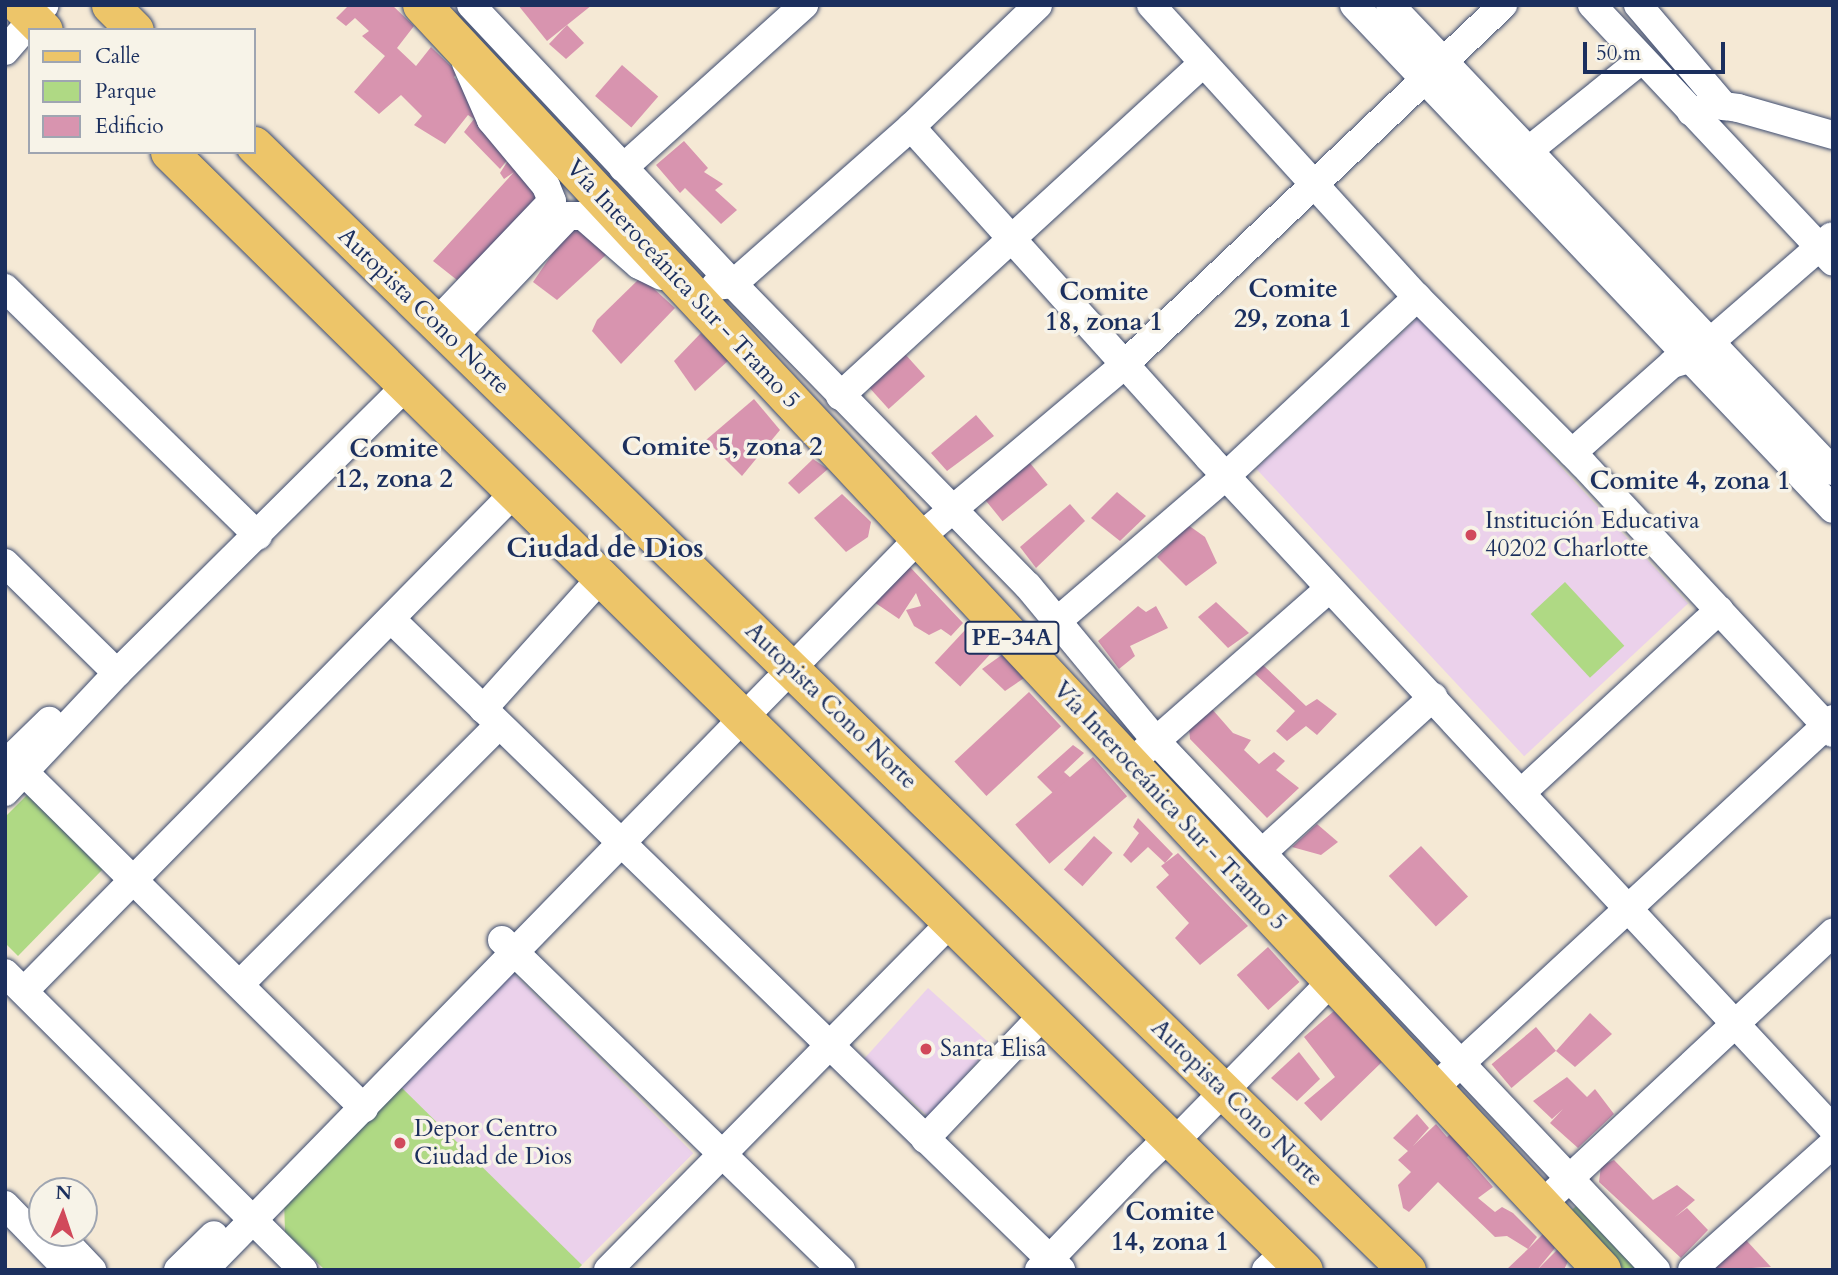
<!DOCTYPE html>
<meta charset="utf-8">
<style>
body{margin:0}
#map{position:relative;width:1838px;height:1275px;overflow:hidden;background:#f5e9d5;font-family:Cardo,serif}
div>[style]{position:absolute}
.built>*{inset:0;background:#ebd1eb;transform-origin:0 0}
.green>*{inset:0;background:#afd984;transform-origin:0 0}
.building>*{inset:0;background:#d894af;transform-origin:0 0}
.roads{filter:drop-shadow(0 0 2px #3c4b70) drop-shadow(0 0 2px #3c4b70)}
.minor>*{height:28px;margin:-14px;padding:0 14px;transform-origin:14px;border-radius:14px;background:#fff}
.major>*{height:37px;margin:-18.5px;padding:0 18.5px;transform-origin:18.5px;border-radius:18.5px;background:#edc569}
.highway>*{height:38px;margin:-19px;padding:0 19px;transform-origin:19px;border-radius:19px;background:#edc569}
.dots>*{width:19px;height:19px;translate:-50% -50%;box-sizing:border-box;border:4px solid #f7f3e8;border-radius:50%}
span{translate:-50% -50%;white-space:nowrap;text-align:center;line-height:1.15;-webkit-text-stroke:7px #f7f3e8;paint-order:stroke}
.shield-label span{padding:2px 5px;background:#f7f3e8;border:2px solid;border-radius:5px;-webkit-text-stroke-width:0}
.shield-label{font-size:23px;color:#1b2f5e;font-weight:700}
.street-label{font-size:24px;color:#1b2f5e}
.poi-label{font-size:24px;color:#1b2f5e}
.left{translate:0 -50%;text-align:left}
.neighbourhood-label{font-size:26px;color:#1b2f5e;font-weight:700}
.quarter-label{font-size:28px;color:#1b2f5e;font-weight:700}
.frame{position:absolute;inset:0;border:7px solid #1b2f5e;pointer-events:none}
.legend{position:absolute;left:28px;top:28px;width:228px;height:126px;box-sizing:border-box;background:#f7f3e8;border:2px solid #9fa5b1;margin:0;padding:9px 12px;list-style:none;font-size:21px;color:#1b2f5e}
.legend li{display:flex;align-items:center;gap:14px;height:35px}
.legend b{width:35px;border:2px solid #9fa5b1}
.north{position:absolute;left:28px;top:1177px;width:70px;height:70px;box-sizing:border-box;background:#f7f3e8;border:2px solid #9fa5b1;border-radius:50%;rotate:2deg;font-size:19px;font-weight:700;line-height:28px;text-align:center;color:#1b2f5e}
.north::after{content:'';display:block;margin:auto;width:24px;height:32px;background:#d1495b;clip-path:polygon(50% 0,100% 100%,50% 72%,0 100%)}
.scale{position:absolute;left:1583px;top:42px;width:142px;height:32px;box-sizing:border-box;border:4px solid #1b2f5e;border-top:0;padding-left:9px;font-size:21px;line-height:24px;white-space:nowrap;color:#1b2f5e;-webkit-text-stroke:5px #f7f3e8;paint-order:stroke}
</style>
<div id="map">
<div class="built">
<div style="left:1420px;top:316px;width:393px;height:224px;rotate:47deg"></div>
<div style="left:513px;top:973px;width:255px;height:160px;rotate:45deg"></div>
<div style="left:928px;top:988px;width:86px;height:95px;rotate:42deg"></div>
</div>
<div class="green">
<div style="left:1565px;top:582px;width:87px;height:47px;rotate:47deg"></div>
<div style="clip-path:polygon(27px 795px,103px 869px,18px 956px,5px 943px,5px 817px)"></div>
<div style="clip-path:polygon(400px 1086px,582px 1265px,577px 1270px,325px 1270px,285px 1232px,284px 1200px)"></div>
<div style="clip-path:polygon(1576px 1206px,1637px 1270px,1624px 1270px,1571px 1211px)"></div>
</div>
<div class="building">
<div style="clip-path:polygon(349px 5px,392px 5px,414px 26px,397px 48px,416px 66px,431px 47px,458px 73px,454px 77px,518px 147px,500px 169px,464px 132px,474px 119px,468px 115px,445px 144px,414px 125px,422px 116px,401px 95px,379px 114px,354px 92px,385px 56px,362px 36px,369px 31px,355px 18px,346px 26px,336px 18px)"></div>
<div style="clip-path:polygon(518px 5px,592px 5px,547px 41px)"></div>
<div style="clip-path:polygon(567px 25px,584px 43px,566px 59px,549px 44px)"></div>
<div style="left:622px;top:65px;width:48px;height:41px;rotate:41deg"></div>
<div style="clip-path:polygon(684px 141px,708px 168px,704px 172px,723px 184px,715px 190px,737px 210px,721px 224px,685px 188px,680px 193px,656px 165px)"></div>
<div style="clip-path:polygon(511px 156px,547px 190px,457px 280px,433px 261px,514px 172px,504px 179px,500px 173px)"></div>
<div style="clip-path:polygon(572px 225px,620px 242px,557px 300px,533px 282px)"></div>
<div style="clip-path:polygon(641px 277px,675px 308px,621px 364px,592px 331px,597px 320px)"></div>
<div style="clip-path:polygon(701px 333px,729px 360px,695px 391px,674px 361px)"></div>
<div style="left:905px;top:354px;width:30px;height:49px;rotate:48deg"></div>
<div style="clip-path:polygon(754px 399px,780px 430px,742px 476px,706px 440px)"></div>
<div style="clip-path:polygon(976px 415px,994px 436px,947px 471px,931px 453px)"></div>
<div style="clip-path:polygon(813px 459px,828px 469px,799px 494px,788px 483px)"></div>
<div style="left:1030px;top:463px;width:28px;height:58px;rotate:51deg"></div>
<div style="clip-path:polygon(1117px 492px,1146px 516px,1120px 541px,1091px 518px)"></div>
<div style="clip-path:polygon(842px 494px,871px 522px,868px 537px,846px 552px,814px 518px)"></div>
<div style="clip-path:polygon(1070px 504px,1085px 521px,1036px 568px,1020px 547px)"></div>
<div style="clip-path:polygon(1188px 525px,1205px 537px,1217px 563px,1186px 586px,1157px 557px)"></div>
<div style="clip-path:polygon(910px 567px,963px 623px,951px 636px,941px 629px,929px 635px,914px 626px,906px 610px,921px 606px,916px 593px,899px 619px,871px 600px)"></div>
<div style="clip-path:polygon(1216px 602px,1249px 633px,1228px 648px,1198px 617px)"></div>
<div style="clip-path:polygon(1138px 606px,1146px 612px,1156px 606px,1168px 628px,1130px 646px,1135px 656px,1119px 669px,1098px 641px)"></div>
<div style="left:966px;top:629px;width:35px;height:46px;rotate:43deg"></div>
<div style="clip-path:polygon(1006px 652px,1027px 676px,1005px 691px,982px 669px)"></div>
<div style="clip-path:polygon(1263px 665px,1306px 706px,1317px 699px,1337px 714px,1317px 735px,1306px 726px,1287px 741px,1276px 731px,1295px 711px,1255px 674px)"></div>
<div style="left:1029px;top:692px;width:47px;height:102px;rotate:47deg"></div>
<div style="clip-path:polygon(1212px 709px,1233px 733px,1251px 740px,1244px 750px,1259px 764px,1274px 752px,1285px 761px,1276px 770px,1299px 788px,1267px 818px,1190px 739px,1189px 728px)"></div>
<div style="clip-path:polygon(1073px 745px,1084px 753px,1064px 772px,1072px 779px,1054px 794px,1037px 777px)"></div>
<div style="left:1093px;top:757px;width:52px;height:103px;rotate:49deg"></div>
<div style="clip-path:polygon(1138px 818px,1173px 854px,1165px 863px,1178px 853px,1248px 926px,1200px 965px,1175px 938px,1189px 923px,1156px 887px,1169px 875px,1161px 866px,1165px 863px,1148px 847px,1131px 863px,1123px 855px,1139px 833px,1133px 827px)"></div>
<div style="clip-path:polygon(1317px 824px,1338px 842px,1321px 855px,1292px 847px)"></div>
<div style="left:1094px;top:836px;width:25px;height:45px;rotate:42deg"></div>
<div style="left:1421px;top:846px;width:69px;height:44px;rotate:47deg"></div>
<div style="left:1268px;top:947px;width:47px;height:42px;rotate:48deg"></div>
<div style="clip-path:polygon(1334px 1011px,1382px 1062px,1321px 1121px,1304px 1103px,1335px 1077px,1304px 1037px)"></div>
<div style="clip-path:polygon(1590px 1013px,1612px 1034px,1575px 1067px,1556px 1051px)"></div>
<div style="left:1536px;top:1027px;width:31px;height:58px;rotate:50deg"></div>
<div style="clip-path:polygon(1299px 1052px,1320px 1079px,1297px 1101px,1271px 1078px)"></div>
<div style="clip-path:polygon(1567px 1077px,1587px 1097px,1595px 1089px,1614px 1114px,1578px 1148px,1550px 1123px,1563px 1109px,1552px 1119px,1533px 1101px)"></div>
<div style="clip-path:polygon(1417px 1114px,1429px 1128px,1413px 1146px,1436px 1124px,1447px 1137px,1457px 1128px,1476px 1148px,1467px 1157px,1493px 1187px,1478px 1198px,1495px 1212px,1502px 1207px,1513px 1213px,1537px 1237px,1528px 1249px,1544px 1233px,1555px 1248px,1537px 1270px,1506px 1270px,1528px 1249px,1507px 1236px,1495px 1237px,1438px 1182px,1409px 1212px,1403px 1208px,1398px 1185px,1411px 1172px,1398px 1160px,1408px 1151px,1393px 1138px)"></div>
<div style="clip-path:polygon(1614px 1160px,1653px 1200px,1677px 1185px,1695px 1200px,1675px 1217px,1687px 1208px,1708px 1230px,1681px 1258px,1599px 1182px,1601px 1166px)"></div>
<div style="clip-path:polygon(1746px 1240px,1771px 1267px,1713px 1270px)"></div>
<div style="clip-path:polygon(1559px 1248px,1568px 1261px,1564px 1270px,1537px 1270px)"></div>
</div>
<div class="roads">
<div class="minor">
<div style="left:471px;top:5px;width:383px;rotate:46.8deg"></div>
<div style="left:733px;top:284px;width:422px;rotate:45.7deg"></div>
<div style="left:1028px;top:586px;width:201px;rotate:50.4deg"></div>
<div style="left:1156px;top:741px;width:728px;rotate:46.61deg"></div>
<div style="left:1151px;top:5px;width:395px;rotate:47.7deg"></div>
<div style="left:1417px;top:297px;width:235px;rotate:45.2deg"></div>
<div style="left:1583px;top:464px;width:367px;rotate:47.1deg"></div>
<div style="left:1354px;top:5px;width:695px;rotate:46.46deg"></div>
<div style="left:1390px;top:5px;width:643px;rotate:46.45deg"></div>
<div style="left:1592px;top:5px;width:352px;rotate:46.8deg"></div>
<div style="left:1638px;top:5px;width:133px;rotate:49.6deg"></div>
<div style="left:5px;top:51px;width:60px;rotate:-49.1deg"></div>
<div style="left:1691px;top:112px;width:27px;rotate:-15deg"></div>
<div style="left:1717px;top:105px;width:21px;rotate:8deg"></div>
<div style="left:1738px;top:108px;width:99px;rotate:15.9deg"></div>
<div style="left:911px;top:127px;width:444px;rotate:48deg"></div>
<div style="left:1208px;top:457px;width:918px;rotate:47.08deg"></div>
<div style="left:1528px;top:151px;width:145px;rotate:-38.8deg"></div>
<div style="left:623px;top:168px;width:244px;rotate:-42deg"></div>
<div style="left:715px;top:286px;width:18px;rotate:-6deg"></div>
<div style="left:733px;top:284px;width:237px;rotate:-41.4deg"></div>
<div style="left:911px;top:127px;width:176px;rotate:-43.8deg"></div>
<div style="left:5px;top:288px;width:354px;rotate:44.4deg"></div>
<div style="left:436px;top:323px;width:168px;rotate:-46.4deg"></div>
<div style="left:552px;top:201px;width:16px;rotate:-112deg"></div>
<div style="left:546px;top:186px;width:86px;rotate:-129.8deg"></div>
<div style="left:491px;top:120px;width:62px;rotate:-113.7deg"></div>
<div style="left:452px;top:338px;width:168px;rotate:-46.4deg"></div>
<div style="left:568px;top:216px;width:15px"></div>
<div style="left:583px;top:216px;width:74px;rotate:41.2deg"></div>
<div style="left:639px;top:265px;width:25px;rotate:26deg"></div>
<div style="left:840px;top:396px;width:493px;rotate:-42.5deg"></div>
<div style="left:1572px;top:453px;width:134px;rotate:-41.7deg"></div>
<div style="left:1672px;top:364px;width:17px;rotate:-17deg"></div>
<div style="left:1688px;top:359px;width:26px;rotate:-37deg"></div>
<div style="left:1709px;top:343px;width:162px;rotate:-41deg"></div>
<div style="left:5px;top:563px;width:157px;rotate:44.5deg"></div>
<div style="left:392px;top:620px;width:933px;rotate:44.17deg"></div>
<div style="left:1055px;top:623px;width:225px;rotate:-40.7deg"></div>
<div style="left:1226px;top:476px;width:262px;rotate:-43.1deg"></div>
<div style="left:483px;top:709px;width:173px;rotate:-48deg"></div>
<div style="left:1142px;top:753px;width:249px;rotate:-41.3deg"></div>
<div style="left:5px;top:764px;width:62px;rotate:-44.3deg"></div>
<div style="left:25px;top:773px;width:477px;rotate:44.7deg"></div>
<div style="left:5px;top:792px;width:163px;rotate:-46.7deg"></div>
<div style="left:117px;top:673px;width:407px;rotate:-44.8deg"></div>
<div style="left:1521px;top:793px;width:270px;rotate:-42.7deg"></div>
<div style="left:1264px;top:851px;width:229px;rotate:-42.3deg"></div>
<div style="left:502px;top:940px;width:473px;rotate:44.2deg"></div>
<div style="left:5px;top:973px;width:421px;rotate:44.9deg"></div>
<div style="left:240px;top:984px;width:365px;rotate:-45deg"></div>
<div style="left:24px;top:991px;width:697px;rotate:-45.46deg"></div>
<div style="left:1447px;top:1076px;width:526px;rotate:-42.76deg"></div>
<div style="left:925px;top:1139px;width:171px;rotate:-46.4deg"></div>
<div style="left:1556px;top:1191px;width:379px;rotate:-43deg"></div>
<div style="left:5px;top:1205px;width:91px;rotate:45.9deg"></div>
<div style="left:60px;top:1236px;width:47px;rotate:46.7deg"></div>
<div style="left:178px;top:1270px;width:50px;rotate:-44.2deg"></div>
<div style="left:204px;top:1270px;width:1025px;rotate:-45.67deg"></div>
<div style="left:920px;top:537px;width:267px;rotate:-40.1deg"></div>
<div style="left:1124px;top:365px;width:523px;rotate:-43.53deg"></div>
<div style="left:608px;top:1270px;width:487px;rotate:-45.4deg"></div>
<div style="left:1039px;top:1270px;width:143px;rotate:-46.1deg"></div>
<div style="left:1138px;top:1167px;width:43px;rotate:-44.1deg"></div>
<div style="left:1169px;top:1137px;width:15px;rotate:-16deg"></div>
<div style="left:1183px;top:1133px;width:214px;rotate:-45.6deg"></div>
<div style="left:1266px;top:1270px;width:26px;rotate:-43deg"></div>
<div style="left:1692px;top:1270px;width:189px;rotate:-41.8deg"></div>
</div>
<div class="major">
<div style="left:19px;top:5px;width:35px;rotate:45deg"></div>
<div style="left:110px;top:5px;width:35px;rotate:45deg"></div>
<div style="left:254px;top:145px;width:1611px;rotate:44.3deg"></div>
<div style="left:169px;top:152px;width:1593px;rotate:44.57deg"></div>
</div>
<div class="highway">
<div style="left:422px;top:5px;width:1730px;rotate:46.99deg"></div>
</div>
</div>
<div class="dots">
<div style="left:1471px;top:535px;background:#d1495b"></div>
<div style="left:926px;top:1049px;background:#d1495b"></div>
<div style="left:400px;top:1143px;background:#d1495b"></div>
</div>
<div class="shield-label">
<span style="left:1012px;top:638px">PE-34A</span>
</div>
<div class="street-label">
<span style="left:683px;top:284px;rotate:47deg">Vía Interoceánica Sur - Tramo 5</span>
<span style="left:424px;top:311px;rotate:44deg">Autopista Cono Norte</span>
<span style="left:831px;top:706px;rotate:44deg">Autopista Cono Norte</span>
<span style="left:1170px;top:806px;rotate:47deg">Vía Interoceánica Sur - Tramo 5</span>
<span style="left:1237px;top:1103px;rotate:44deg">Autopista Cono Norte</span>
</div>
<div class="poi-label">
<span class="left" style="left:1485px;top:535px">Institución Educativa<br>40202 Charlotte</span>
<span class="left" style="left:940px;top:1049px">Santa Elisa</span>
<span class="left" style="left:414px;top:1143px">Depor Centro<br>Ciudad de Dios</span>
</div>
<div class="neighbourhood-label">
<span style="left:1293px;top:304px">Comite<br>29, zona 1</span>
<span style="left:1104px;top:307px">Comite<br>18, zona 1</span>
<span style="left:722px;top:447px">Comite 5, zona 2</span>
<span style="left:394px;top:464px">Comite<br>12, zona 2</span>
<span style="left:1690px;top:481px">Comite 4, zona 1</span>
<span style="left:1170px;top:1227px">Comite<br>14, zona 1</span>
</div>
<div class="quarter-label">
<span style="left:605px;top:548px">Ciudad de Dios</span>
</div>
<div class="frame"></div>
<ul class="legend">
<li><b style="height:9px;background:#edc569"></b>Calle</li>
<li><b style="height:19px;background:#afd984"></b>Parque</li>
<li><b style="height:19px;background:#d894af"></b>Edificio</li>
</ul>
<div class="north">N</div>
<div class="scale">50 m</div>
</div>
